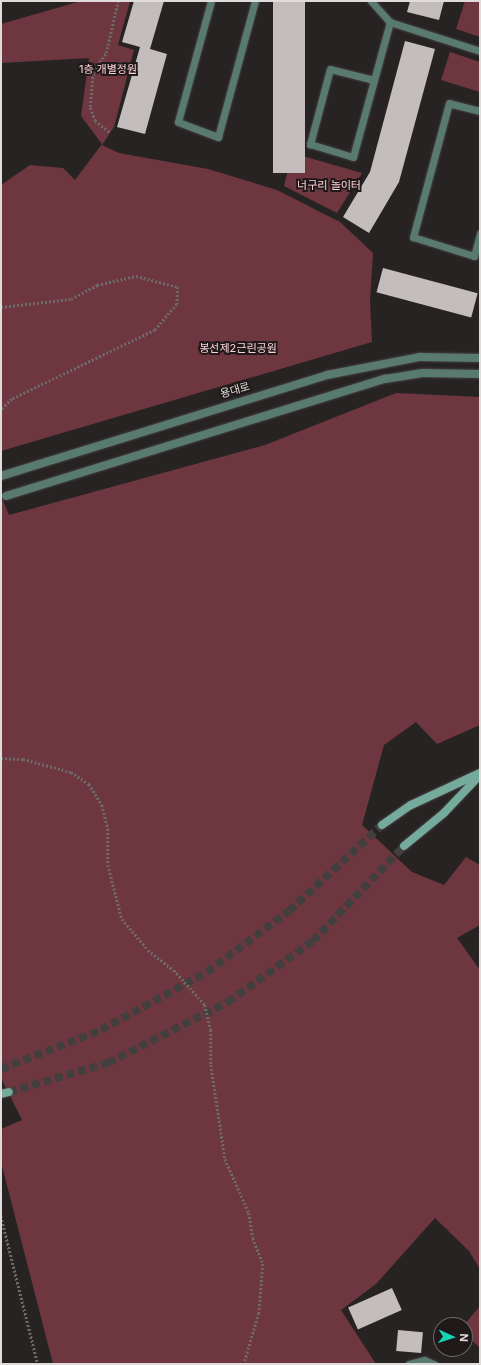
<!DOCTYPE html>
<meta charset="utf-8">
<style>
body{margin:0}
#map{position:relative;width:481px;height:1365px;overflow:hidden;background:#282323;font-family:Inter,"Noto Sans KR",sans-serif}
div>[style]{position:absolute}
.green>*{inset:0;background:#6e363f}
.building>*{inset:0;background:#c4bdbd;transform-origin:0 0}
.secondary-tunnel>*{height:8px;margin-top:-4px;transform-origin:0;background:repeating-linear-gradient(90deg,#443f3f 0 8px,transparent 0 12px)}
.path>*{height:2.5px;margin-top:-1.25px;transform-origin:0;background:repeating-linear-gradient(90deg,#6e6a6a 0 2px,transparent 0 4px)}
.roads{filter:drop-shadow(0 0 1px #454141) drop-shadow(0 0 1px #454141)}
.service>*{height:7px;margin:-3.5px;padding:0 3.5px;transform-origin:3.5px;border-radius:3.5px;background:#597a71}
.tertiary>*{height:8px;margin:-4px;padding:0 4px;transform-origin:4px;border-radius:4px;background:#597a71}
.secondary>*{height:8px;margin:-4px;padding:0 4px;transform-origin:4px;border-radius:4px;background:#75ab9d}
span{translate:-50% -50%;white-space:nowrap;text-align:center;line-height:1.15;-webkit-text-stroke:4px #1f191a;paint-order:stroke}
.park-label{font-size:11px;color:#fdd2d7}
.street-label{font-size:11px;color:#e0dcdc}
.frame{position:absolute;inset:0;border:2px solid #e0dcdc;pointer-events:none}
.north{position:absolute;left:433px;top:1317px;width:40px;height:40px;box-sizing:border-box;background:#1f191a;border:1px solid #6c6768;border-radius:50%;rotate:93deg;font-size:11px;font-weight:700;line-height:16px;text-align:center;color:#e0dcdc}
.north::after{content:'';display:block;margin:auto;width:14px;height:18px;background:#13d5b4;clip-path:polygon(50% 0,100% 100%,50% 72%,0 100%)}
</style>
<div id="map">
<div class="green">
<div style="clip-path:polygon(81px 1px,130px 1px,118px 45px,134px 50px,114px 127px,102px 145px,119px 153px,208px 169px,277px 190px,340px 222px,373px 253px,370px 301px,372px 342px,1px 451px,1px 185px,30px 165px,63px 168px,75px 180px,102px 144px,81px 116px,89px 58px,1px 63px,1px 24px)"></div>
<div style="clip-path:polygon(465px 1px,480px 1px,480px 37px,456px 29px)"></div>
<div style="clip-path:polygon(450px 52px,480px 62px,480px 92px,441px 80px)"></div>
<div style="clip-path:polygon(292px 153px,362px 173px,337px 213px,284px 186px)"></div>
<div style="clip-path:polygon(396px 393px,480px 397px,480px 725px,437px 744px,416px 722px,384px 745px,362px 825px,412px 872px,444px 885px,466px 857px,480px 865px,480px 925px,457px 938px,480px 970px,480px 1269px,469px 1251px,435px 1218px,376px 1284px,341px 1310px,376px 1364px,53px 1364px,1px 1162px,1px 1129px,22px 1120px,1px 1078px,1px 496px,9px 515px,265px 445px)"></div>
<div style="clip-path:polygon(480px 1306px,480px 1348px,465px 1334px,464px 1325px)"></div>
</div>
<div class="building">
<div style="clip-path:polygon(134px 1px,164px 1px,150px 49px,167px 54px,145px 134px,117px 127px,140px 47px,122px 42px)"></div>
<div style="left:273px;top:1px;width:32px;height:172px"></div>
<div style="clip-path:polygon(410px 1px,444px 1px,439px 20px,407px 12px)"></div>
<div style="clip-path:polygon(405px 41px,435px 49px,399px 182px,369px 233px,343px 217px,370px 172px)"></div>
<div style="left:383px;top:268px;width:98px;height:25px;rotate:15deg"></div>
<div style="left:392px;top:1288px;width:24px;height:48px;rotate:66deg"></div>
<div style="left:398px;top:1330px;width:25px;height:21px;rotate:5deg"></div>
</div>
<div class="secondary-tunnel">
<div style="left:1px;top:1069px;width:107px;rotate:-21.3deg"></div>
<div style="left:101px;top:1030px;width:121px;rotate:-28.7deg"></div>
<div style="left:207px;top:972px;width:102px;rotate:-36.6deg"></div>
<div style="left:289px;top:911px;width:127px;rotate:-42.8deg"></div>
<div style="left:9px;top:1092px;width:103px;rotate:-16.3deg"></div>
<div style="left:108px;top:1063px;width:135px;rotate:-26.9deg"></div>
<div style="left:228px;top:1002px;width:105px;rotate:-35.7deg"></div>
<div style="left:313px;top:941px;width:132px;rotate:-46.2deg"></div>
</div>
<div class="path">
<div style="left:109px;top:132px;width:18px;rotate:-142deg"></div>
<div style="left:95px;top:121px;width:15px;rotate:-110deg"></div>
<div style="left:90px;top:107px;width:35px;rotate:-85deg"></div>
<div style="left:93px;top:72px;width:23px;rotate:-56deg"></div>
<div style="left:106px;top:53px;width:53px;rotate:-77deg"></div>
<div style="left:1px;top:307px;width:70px;rotate:-6.5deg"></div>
<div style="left:71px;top:299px;width:30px;rotate:-28deg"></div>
<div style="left:97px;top:285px;width:40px;rotate:-13deg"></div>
<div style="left:136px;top:276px;width:43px;rotate:14.7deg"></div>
<div style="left:178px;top:287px;width:17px;rotate:93deg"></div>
<div style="left:177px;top:304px;width:34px;rotate:130deg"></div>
<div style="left:155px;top:330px;width:159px;rotate:154.2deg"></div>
<div style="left:12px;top:399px;width:16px;rotate:135deg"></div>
<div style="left:1px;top:758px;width:22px;rotate:3deg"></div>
<div style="left:23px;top:759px;width:50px;rotate:15.2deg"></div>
<div style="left:71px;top:772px;width:22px;rotate:34deg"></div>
<div style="left:89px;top:784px;width:25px;rotate:58deg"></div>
<div style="left:102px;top:805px;width:25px;rotate:76deg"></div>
<div style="left:108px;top:829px;width:36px;rotate:90deg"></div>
<div style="left:108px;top:865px;width:56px;rotate:75.5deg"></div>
<div style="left:122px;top:919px;width:40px;rotate:50deg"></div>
<div style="left:148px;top:950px;width:33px;rotate:38deg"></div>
<div style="left:174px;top:970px;width:47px;rotate:48.5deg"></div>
<div style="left:205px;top:1005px;width:26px;rotate:77deg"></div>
<div style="left:211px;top:1030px;width:35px;rotate:90deg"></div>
<div style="left:211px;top:1065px;width:95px;rotate:81.5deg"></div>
<div style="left:225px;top:1159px;width:59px;rotate:66deg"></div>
<div style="left:249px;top:1213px;width:25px;rotate:81deg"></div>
<div style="left:253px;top:1238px;width:28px;rotate:69deg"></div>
<div style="left:263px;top:1264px;width:49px;rotate:94.7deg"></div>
<div style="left:259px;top:1313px;width:53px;rotate:106.4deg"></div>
<div style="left:1px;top:1216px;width:153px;rotate:76deg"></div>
</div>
<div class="roads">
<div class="service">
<div style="left:211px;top:1px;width:125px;rotate:105.3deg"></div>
<div style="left:178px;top:122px;width:43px;rotate:20.6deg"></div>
<div style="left:218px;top:137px;width:141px;rotate:-74.8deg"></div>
<div style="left:371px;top:1px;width:28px;rotate:48deg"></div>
<div style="left:390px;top:22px;width:95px;rotate:17.9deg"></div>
<div style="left:374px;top:80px;width:45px;rotate:-166deg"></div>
<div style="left:330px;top:69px;width:78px;rotate:104.9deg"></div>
<div style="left:310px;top:144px;width:45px;rotate:16.8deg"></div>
<div style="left:353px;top:157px;width:140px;rotate:-74.7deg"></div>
<div style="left:480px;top:111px;width:32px;rotate:-166deg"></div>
<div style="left:449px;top:103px;width:139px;rotate:105deg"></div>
<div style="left:413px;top:237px;width:64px;rotate:17.3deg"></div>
<div style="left:474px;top:256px;width:24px;rotate:-75deg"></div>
<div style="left:409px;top:1364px;width:16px;rotate:-15deg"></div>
<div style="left:424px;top:1360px;width:11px;rotate:22deg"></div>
</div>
<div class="tertiary">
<div style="left:1px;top:476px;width:341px;rotate:-17.2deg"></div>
<div style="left:327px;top:375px;width:95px;rotate:-11deg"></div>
<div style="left:420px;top:357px;width:60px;rotate:1deg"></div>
<div style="left:6px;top:496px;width:397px;rotate:-17.2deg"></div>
<div style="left:385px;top:379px;width:38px;rotate:-9deg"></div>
<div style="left:423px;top:373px;width:57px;rotate:1deg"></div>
</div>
<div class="secondary">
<div style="left:382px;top:825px;width:35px;rotate:-35deg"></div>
<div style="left:411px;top:805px;width:76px;rotate:-24.9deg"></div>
<div style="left:404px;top:846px;width:52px;rotate:-39.5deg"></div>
<div style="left:444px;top:813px;width:52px;rotate:-46.5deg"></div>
<div style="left:1px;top:1094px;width:8px;rotate:-14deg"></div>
</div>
</div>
<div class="park-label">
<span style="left:108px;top:69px">1층 개별정원</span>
<span style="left:329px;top:185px">너구리 놀이터</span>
<span style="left:238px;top:348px">봉선제2근린공원</span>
</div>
<div class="street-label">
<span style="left:235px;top:390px;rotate:-16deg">용대로</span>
</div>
<div class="frame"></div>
<div class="north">N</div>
</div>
